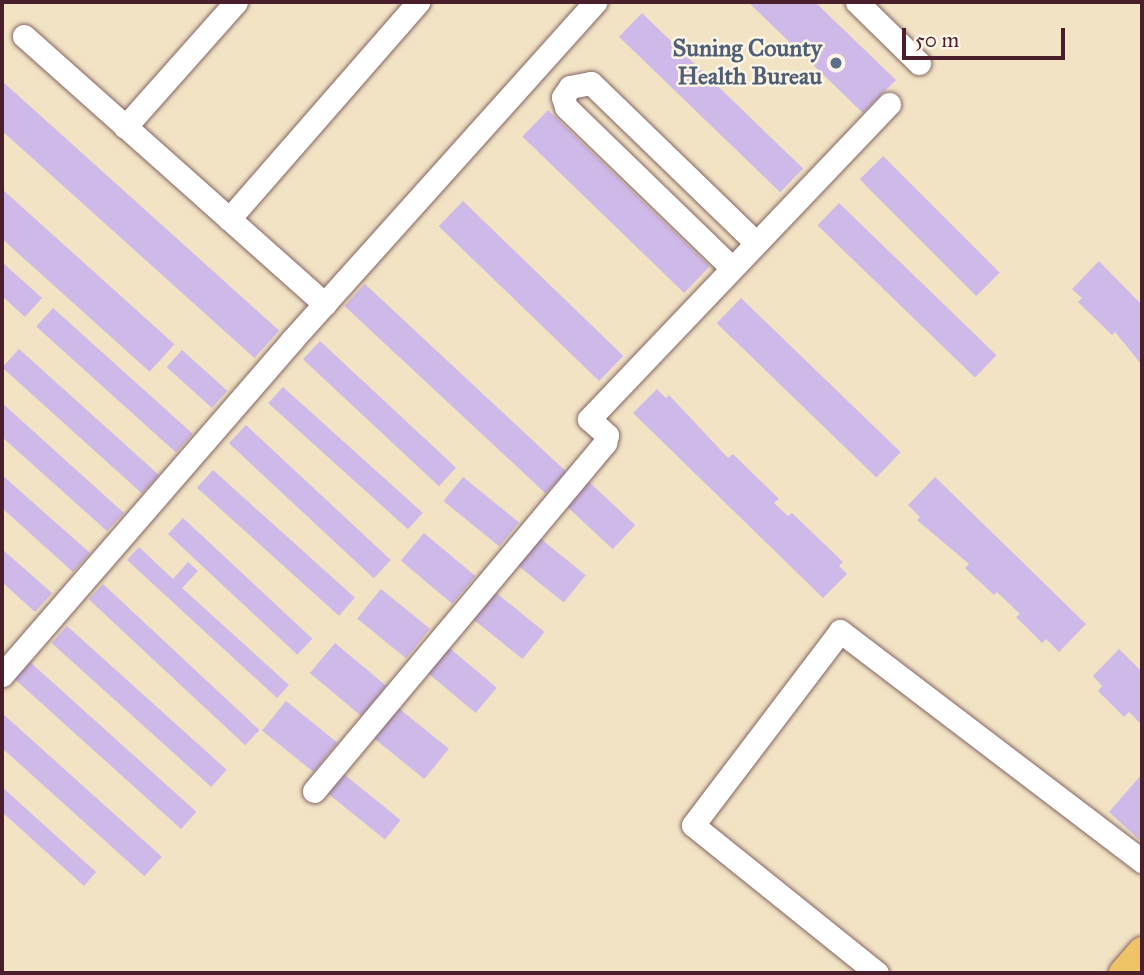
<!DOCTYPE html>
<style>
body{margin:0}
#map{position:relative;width:1144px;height:975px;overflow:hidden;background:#f2e3c5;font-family:"IM FELL Great Primer",serif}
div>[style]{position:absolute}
.building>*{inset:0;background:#ceb9e8;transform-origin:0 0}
.roads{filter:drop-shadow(0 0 2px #856461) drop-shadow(0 0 2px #856461)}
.minor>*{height:23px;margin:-11.5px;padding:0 11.5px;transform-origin:11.5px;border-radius:11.5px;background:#fff}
.major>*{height:28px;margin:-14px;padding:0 14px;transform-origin:14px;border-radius:14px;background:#efc469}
.dots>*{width:19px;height:19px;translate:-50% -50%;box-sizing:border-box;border:4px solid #fcf5e5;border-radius:50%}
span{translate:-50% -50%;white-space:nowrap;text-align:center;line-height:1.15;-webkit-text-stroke:5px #fcf5e5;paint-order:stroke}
.service-label{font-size:24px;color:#4e5e75;font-weight:700}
.right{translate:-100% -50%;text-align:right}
.frame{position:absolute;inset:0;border:4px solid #4a1f2b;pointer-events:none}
.scale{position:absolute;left:902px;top:28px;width:163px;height:32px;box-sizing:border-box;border:4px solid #4a1f2b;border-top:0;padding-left:9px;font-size:21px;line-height:24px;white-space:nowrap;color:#4a1f2b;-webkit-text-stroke:5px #fcf5e5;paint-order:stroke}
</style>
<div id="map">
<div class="building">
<div style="clip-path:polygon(748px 2px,815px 2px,896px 80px,863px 113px)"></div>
<div style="left:642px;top:13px;width:224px;height:33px;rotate:44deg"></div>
<div style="left:2px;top:81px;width:373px;height:37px;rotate:42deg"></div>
<div style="left:548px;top:110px;width:225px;height:37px;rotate:44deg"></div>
<div style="left:883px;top:156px;width:165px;height:33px;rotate:45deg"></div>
<div style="left:2px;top:189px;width:232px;height:37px;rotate:42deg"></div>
<div style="left:463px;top:201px;width:223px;height:35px;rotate:44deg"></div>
<div style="left:839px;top:203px;width:219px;height:31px;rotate:44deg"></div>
<div style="clip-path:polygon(1099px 261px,1142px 305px,1142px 365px,1115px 332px,1112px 335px,1078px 302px,1082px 298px,1072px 289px)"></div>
<div style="clip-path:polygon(2px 262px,42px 298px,25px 317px,2px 296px)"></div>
<div style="left:365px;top:284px;width:275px;height:30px;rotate:43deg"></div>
<div style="left:741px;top:298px;width:222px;height:35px;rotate:44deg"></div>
<div style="left:53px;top:308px;width:188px;height:25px;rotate:42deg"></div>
<div style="left:320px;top:341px;width:186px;height:25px;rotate:43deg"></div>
<div style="left:19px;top:349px;width:188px;height:25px;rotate:42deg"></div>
<div style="left:182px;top:350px;width:61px;height:23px;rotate:42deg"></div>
<div style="left:283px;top:387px;width:188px;height:22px;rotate:42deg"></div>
<div style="clip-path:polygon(657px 389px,666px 398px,669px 395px,728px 458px,733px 454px,779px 499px,774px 503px,788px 516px,792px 513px,843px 562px,839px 566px,847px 574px,823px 598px,633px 413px)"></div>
<div style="clip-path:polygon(2px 403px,124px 513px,107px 531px,2px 437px)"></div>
<div style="left:246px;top:425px;width:198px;height:25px;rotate:43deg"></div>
<div style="left:213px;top:470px;width:191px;height:24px;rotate:42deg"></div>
<div style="clip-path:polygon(2px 475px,90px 553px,73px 572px,2px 508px)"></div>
<div style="left:463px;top:477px;width:72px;height:31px;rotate:39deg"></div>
<div style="clip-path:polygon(935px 477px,1086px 624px,1059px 652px,1046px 639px,1042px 643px,1016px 617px,1020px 614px,997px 592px,994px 595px,965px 568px,969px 564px,917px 520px,920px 517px,908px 505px)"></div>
<div style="left:587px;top:480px;width:66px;height:33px;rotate:43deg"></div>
<div style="left:183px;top:518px;width:177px;height:22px;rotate:43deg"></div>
<div style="left:424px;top:533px;width:67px;height:36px;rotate:40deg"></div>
<div style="left:536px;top:535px;width:64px;height:35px;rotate:39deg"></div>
<div style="clip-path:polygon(139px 547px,173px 579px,188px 562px,198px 571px,182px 588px,289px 685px,277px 698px,127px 560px)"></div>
<div style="clip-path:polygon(2px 549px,52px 593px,35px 612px,2px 582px)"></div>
<div style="left:103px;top:584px;width:214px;height:21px;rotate:43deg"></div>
<div style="left:381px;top:589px;width:63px;height:38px;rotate:39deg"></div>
<div style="left:494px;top:591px;width:65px;height:35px;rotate:39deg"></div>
<div style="left:67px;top:626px;width:215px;height:23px;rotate:42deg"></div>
<div style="left:335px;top:643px;width:67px;height:39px;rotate:40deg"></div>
<div style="left:447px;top:646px;width:65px;height:33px;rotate:40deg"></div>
<div style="clip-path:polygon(1119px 649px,1142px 672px,1142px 725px,1129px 712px,1124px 717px,1098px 691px,1102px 686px,1093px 676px)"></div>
<div style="left:30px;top:662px;width:224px;height:23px;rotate:42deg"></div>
<div style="left:286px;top:701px;width:66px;height:38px;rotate:39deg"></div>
<div style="left:396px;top:706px;width:68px;height:39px;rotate:39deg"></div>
<div style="left:2px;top:713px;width:215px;height:26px;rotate:42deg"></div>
<div style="left:340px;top:771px;width:78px;height:25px;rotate:39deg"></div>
<div style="clip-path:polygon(1142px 774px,1142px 842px,1109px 812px)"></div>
<div style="clip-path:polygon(2px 787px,96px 872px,84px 886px,2px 812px)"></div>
</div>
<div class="roads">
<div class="minor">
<div style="left:857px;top:2px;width:87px;rotate:44.5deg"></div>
<div style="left:24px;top:36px;width:403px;rotate:41.7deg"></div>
<div style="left:125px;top:127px;width:167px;rotate:-48.4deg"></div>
<div style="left:229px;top:219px;width:288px;rotate:-48.9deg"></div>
<div style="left:732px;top:268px;width:231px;rotate:-135.9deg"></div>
<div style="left:566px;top:107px;width:10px;rotate:-107deg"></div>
<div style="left:563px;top:97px;width:12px;rotate:-55deg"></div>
<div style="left:570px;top:87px;width:21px;rotate:-11deg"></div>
<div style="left:591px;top:83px;width:230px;rotate:44.1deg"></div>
<div style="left:2px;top:675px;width:443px;rotate:-49.1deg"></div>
<div style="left:292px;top:340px;width:454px;rotate:-48.1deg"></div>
<div style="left:314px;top:791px;width:454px;rotate:-50.1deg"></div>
<div style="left:605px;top:443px;width:8px;rotate:-76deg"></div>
<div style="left:607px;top:435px;width:24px;rotate:-138deg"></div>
<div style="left:589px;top:419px;width:435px;rotate:-46.4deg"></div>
<div style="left:877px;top:973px;width:236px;rotate:-141.2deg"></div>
<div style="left:693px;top:825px;width:243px;rotate:-52.8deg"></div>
<div style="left:840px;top:631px;width:380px;rotate:37.3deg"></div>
</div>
<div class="major">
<div style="left:1123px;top:973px;width:29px;rotate:-49deg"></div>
</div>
</div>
<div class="dots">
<div style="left:836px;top:63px;background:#5c6f8a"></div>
</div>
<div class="service-label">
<span class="right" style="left:822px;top:63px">Suning County<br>Health Bureau</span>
</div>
<div class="frame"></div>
<div class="scale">50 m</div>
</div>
